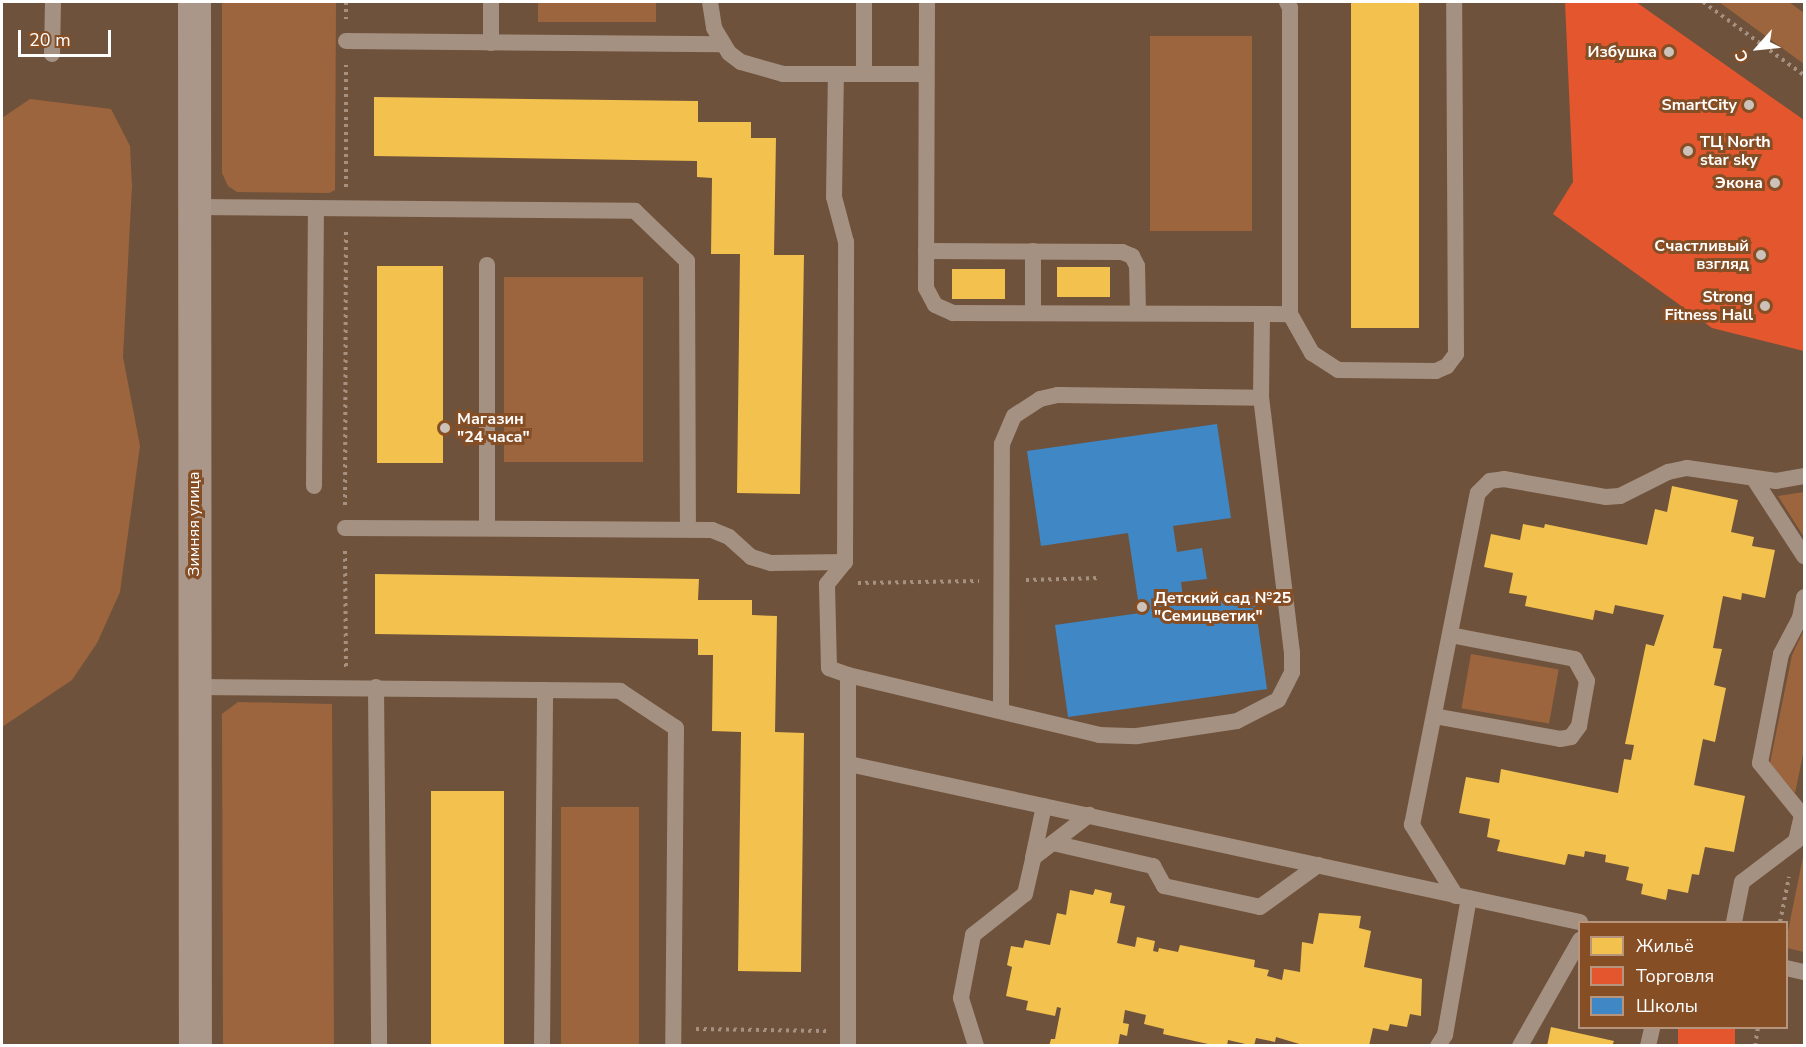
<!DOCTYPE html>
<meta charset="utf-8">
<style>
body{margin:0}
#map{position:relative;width:1806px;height:1047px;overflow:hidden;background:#6f523b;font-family:"Nunito Sans",sans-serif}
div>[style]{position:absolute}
.green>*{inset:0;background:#9d653d;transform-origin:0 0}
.homes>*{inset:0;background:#f2c14e;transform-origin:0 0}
.shops>*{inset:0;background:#e4572e;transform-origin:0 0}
.schools>*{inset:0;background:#3f88c5}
.path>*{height:4px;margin-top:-2px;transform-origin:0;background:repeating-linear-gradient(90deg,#a59182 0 3px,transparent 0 7.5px)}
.lane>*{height:16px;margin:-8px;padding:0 8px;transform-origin:8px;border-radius:8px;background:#a59182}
.secondary>*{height:33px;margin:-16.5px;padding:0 16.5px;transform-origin:16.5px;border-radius:16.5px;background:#aa9789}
.dots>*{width:16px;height:16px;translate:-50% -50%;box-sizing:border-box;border:3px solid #854e25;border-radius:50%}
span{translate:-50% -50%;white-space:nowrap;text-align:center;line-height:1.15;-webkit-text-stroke:6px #854e25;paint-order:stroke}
.poi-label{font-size:16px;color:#fff;font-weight:700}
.right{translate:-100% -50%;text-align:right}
.left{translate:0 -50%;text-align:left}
.street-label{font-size:16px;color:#fff}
.frame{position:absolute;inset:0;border:3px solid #fff;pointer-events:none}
.legend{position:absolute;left:1578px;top:921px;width:210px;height:108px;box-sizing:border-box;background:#854e25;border:2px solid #b6957c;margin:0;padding:8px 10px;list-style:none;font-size:18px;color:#fff}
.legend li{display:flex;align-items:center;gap:12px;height:30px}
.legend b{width:30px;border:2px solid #b6957c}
.north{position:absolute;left:1728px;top:18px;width:60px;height:60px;-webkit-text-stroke:4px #854e25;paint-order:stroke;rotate:243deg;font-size:16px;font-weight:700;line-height:24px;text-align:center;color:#fff}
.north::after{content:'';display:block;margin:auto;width:21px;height:27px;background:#fff;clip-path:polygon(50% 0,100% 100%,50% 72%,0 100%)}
.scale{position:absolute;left:18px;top:30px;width:93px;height:27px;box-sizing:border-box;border:3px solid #fff;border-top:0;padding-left:8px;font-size:18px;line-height:21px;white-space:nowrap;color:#fff;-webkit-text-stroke:4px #854e25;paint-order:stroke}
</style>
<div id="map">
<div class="green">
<div style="clip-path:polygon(222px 2px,336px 2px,335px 190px,329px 193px,237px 192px,228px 186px,222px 173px)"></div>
<div style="left:538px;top:2px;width:118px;height:20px"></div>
<div style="clip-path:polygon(1719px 2px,1789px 2px,1804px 13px,1804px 64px)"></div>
<div style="left:1150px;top:36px;width:102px;height:195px"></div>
<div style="clip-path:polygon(30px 99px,111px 109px,130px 146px,132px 186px,123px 357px,140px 446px,120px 592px,97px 643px,72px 680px,2px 727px,2px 118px)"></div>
<div style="left:504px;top:277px;width:139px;height:185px"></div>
<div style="clip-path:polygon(1804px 492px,1804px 537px,1778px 496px)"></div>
<div style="clip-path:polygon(1804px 630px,1804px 750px,1795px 793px,1770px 763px,1792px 655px)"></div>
<div style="left:1471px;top:654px;width:89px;height:55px;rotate:10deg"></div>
<div style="clip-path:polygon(238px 702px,332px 704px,334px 1045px,223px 1045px,222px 714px)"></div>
<div style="left:561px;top:807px;width:78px;height:238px"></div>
<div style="clip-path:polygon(1804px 852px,1804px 952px,1787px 948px,1786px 941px)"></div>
</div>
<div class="homes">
<div style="left:1351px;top:2px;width:68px;height:326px"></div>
<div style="clip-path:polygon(374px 97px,698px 101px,698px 122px,751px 122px,751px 138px,776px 138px,774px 255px,804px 255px,800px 494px,737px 493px,740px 254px,711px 254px,712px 178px,697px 177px,697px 161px,374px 156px)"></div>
<div style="left:377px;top:266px;width:66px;height:197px"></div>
<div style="left:1110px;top:267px;width:30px;height:53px;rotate:90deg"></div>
<div style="left:952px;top:269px;width:53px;height:30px"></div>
<div style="clip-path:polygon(1672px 486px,1738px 500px,1731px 532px,1754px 537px,1752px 546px,1775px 550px,1765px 598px,1742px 593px,1741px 600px,1723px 596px,1713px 648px,1722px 649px,1714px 685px,1726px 688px,1715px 742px,1703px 739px,1694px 785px,1745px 796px,1734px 852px,1705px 847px,1699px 875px,1692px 874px,1688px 893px,1668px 889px,1666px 900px,1641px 894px,1643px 884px,1626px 880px,1629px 867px,1605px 862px,1606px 855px,1585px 851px,1584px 857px,1568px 854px,1565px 865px,1497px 851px,1500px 840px,1487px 837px,1490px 819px,1459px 813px,1466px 777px,1499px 783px,1501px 769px,1618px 793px,1624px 759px,1631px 760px,1634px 745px,1625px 744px,1646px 644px,1654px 646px,1664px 615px,1615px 605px,1613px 614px,1595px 610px,1593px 620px,1525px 606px,1527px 596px,1509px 593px,1513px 573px,1484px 567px,1491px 534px,1520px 540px,1523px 524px,1544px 528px,1545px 524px,1647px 545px,1655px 509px,1667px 512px)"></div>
<div style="clip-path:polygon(375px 574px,699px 579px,698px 600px,752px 600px,752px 615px,777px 616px,775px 732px,804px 733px,801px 972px,738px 971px,741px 732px,712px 731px,713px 655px,698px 655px,698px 639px,375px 634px)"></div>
<div style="left:431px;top:791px;width:73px;height:255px"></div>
<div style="clip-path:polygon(1095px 889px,1112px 893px,1110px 903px,1125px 906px,1117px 943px,1135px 947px,1137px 937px,1155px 941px,1153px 951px,1158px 952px,1159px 948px,1178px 952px,1180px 945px,1255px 960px,1254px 967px,1269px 970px,1267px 976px,1282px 980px,1284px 969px,1300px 972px,1302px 942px,1313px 944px,1319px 913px,1361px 916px,1359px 928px,1371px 931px,1364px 967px,1422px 979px,1421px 1016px,1410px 1014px,1407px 1027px,1390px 1024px,1388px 1031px,1373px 1028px,1369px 1046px,1306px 1046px,1276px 1037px,1275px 1042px,1256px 1038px,1254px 1046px,1228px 1040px,1227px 1046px,1217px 1046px,1163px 1034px,1164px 1029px,1144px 1024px,1146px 1015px,1125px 1010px,1123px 1023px,1129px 1024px,1127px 1036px,1120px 1034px,1118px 1046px,1049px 1046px,1051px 1039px,1055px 1039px,1061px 1008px,1057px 1007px,1055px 1016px,1026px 1010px,1028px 1001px,1006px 996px,1012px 967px,1007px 965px,1011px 946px,1023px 948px,1025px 940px,1050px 945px,1057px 913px,1066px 915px,1070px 890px,1093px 895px)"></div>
<div style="clip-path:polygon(1551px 1027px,1614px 1041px,1612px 1046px,1547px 1046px)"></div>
</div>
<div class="shops">
<div style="clip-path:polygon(1565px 2px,1636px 2px,1804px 120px,1804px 351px,1712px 328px,1553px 214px,1573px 182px)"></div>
<div style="left:1678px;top:1028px;width:57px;height:18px"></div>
</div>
<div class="schools">
<div style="clip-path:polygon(1217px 424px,1231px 518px,1173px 526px,1177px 552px,1202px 548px,1207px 579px,1181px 582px,1184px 606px,1254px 596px,1267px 689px,1068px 717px,1055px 625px,1140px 613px,1128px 533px,1041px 546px,1027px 451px)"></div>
</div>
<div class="path">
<div style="left:346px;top:2px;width:17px;rotate:90deg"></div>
<div style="left:1703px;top:2px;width:125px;rotate:35.9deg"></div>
<div style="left:346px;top:187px;width:122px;rotate:-90deg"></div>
<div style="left:345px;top:505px;width:275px;rotate:-89.8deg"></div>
<div style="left:345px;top:551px;width:116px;rotate:89.5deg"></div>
<div style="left:1026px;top:580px;width:75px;rotate:-1.5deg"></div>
<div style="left:858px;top:583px;width:121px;rotate:-0.9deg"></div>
<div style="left:1780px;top:922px;width:46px;rotate:-78.7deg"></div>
<div style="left:696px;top:1029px;width:130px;rotate:0.9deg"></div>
<div style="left:1755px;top:1046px;width:18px;rotate:-81deg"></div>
</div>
<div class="lane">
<div style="left:710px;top:2px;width:26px;rotate:81deg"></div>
<div style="left:714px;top:28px;width:29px;rotate:59deg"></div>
<div style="left:729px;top:53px;width:15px;rotate:37deg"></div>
<div style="left:741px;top:62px;width:44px;rotate:15.9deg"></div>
<div style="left:783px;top:74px;width:53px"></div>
<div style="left:927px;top:2px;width:286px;rotate:90.2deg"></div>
<div style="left:926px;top:288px;width:19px;rotate:62deg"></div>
<div style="left:935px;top:305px;width:20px;rotate:24deg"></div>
<div style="left:953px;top:313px;width:337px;rotate:0.2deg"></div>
<div style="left:1287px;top:2px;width:7px;rotate:63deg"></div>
<div style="left:1290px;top:8px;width:306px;rotate:90deg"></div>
<div style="left:1290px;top:314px;width:45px;rotate:60.6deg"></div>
<div style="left:1312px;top:353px;width:31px;rotate:33deg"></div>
<div style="left:1338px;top:370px;width:98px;rotate:0.6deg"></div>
<div style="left:1436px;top:371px;width:12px;rotate:-24deg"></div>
<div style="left:1447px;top:366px;width:15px;rotate:-53deg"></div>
<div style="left:1456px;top:354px;width:352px;rotate:-90.3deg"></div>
<div style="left:346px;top:41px;width:376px;rotate:0.5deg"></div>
<div style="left:491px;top:43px;width:41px;rotate:-90deg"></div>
<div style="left:52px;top:54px;width:52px;rotate:-88.9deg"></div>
<div style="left:864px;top:74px;width:72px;rotate:-90deg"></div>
<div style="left:194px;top:207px;width:441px;rotate:0.5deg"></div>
<div style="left:635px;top:211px;width:72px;rotate:43.9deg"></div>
<div style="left:687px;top:261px;width:267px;rotate:89.8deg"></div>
<div style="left:926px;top:251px;width:196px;rotate:0.3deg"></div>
<div style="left:1122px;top:252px;width:11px;rotate:22deg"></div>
<div style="left:1132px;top:256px;width:11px;rotate:63deg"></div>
<div style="left:1137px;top:266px;width:47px;rotate:88.8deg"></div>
<div style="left:1033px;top:313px;width:62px;rotate:-90deg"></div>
<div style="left:1754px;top:479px;width:92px;rotate:57deg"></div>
<div style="left:314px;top:486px;width:277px;rotate:-89.6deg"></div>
<div style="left:487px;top:526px;width:261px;rotate:-90deg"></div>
<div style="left:345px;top:528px;width:367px;rotate:0.3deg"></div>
<div style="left:712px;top:530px;width:18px;rotate:22deg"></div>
<div style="left:729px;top:537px;width:30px;rotate:42deg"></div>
<div style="left:751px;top:557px;width:21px;rotate:17deg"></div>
<div style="left:771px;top:563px;width:74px;rotate:-0.8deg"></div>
<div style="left:848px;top:675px;width:258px;rotate:13.4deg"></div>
<div style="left:1099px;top:735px;width:38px;rotate:2deg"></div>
<div style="left:1137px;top:736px;width:101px;rotate:-8.5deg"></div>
<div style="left:1237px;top:721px;width:46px;rotate:-27.1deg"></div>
<div style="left:1278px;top:700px;width:31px;rotate:-63deg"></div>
<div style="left:1292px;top:672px;width:19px;rotate:-90deg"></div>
<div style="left:1292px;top:653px;width:257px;rotate:-96.9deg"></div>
<div style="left:1261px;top:398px;width:84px;rotate:-89.3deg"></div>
<div style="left:193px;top:687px;width:427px;rotate:0.5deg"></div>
<div style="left:620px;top:691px;width:67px;rotate:33.5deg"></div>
<div style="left:676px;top:728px;width:318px;rotate:90.5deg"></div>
<div style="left:376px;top:687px;width:359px;rotate:89.5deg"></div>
<div style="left:1001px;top:711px;width:267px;rotate:-89.8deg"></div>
<div style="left:1002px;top:444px;width:30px;rotate:-67deg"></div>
<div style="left:1014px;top:416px;width:31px;rotate:-33deg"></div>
<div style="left:1040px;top:399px;width:18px;rotate:-13deg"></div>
<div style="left:1058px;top:395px;width:203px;rotate:0.8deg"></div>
<div style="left:1434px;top:716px;width:128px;rotate:10.3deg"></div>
<div style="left:1560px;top:739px;width:11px;rotate:-10deg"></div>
<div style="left:1571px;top:737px;width:14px;rotate:-54deg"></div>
<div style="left:1579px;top:726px;width:46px;rotate:-79.9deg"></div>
<div style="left:1587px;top:681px;width:25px;rotate:-119deg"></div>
<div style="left:1575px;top:659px;width:127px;rotate:-169.1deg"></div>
<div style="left:849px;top:764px;width:748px;rotate:12.2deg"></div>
<div style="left:1053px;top:843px;width:103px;rotate:13deg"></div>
<div style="left:1153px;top:866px;width:23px;rotate:61deg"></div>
<div style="left:1164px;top:886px;width:98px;rotate:12.3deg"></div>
<div style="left:1260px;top:907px;width:72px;rotate:-35.9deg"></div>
<div style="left:1033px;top:858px;width:53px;rotate:-78.1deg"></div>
<div style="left:1456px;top:896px;width:84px;rotate:-121.8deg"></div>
<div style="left:1412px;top:825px;width:338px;rotate:-78.8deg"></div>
<div style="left:1478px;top:493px;width:17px;rotate:-45deg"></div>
<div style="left:1490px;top:481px;width:14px;rotate:-8deg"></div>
<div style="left:1504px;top:479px;width:104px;rotate:10deg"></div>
<div style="left:1606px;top:497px;width:14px;rotate:-4deg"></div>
<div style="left:1620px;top:496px;width:54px;rotate:-26.6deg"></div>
<div style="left:1668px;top:472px;width:19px;rotate:-12deg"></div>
<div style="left:1687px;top:468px;width:90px;rotate:8.3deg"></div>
<div style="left:1776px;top:481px;width:28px;rotate:-10deg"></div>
<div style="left:1734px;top:922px;width:41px;rotate:-78.7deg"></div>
<div style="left:1742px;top:882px;width:68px;rotate:-37.2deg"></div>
<div style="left:1796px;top:841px;width:27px;rotate:-77deg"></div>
<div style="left:1802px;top:815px;width:67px;rotate:-128.9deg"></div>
<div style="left:1760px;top:763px;width:111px;rotate:-79.1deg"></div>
<div style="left:1781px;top:654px;width:41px;rotate:-62.2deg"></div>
<div style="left:1800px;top:618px;width:21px;rotate:-79deg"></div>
<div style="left:1786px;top:968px;width:18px;rotate:13deg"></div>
<div style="left:542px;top:1046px;width:356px;rotate:-89.5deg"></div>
<div style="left:848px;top:1046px;width:371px;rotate:-90deg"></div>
<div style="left:848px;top:675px;width:20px;rotate:-160deg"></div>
<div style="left:829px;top:668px;width:84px;rotate:-91.4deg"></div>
<div style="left:827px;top:584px;width:28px;rotate:-51deg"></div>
<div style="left:845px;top:562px;width:320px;rotate:-89.8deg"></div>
<div style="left:846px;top:242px;width:47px;rotate:-104.9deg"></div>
<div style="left:834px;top:197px;width:123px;rotate:-89.1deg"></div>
<div style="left:836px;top:74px;width:90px"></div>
<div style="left:976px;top:1046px;width:50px;rotate:-107.4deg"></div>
<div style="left:961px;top:998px;width:64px;rotate:-79.2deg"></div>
<div style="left:973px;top:935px;width:66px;rotate:-38.3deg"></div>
<div style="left:1025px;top:894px;width:37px;rotate:-77deg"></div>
<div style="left:1033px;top:858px;width:71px;rotate:-37.5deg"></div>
<div style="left:1438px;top:1046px;width:13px;rotate:-58deg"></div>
<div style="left:1445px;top:1035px;width:139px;rotate:-80.1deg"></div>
<div style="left:1520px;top:1046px;width:122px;rotate:-60.5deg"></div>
<div style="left:1648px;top:1046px;width:18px;rotate:-77deg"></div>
</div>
<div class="secondary">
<div style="left:194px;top:2px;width:1044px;rotate:89.95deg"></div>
</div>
<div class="dots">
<div style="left:1669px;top:52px;background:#cdc2ba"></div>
<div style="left:1749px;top:105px;background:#cdc2ba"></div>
<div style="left:1688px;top:151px;background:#cdc2ba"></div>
<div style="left:1775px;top:183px;background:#cdc2ba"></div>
<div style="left:1761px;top:255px;background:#cdc2ba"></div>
<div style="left:1765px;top:306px;background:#cdc2ba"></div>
<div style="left:445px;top:428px;background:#cdc2ba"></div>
<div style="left:1142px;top:607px;background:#cdc2ba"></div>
</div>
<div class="poi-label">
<span class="right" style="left:1657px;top:52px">Избушка</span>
<span class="right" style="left:1737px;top:105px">SmartCity</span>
<span class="left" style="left:1700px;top:151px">ТЦ North<br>star sky</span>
<span class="right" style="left:1763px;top:183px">Экона</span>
<span class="right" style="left:1749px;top:255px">Счастливый<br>взгляд</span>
<span class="right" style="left:1753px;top:306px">Strong<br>Fitness Hall</span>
<span class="left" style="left:457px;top:428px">Магазин<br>"24 часа"</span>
<span class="left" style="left:1154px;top:607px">Детский сад №25<br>"Семицветик"</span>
</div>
<div class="street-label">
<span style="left:194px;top:524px;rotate:-90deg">Зимняя улица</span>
</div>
<div class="frame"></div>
<ul class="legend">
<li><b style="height:16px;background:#f2c14e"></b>Жильё</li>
<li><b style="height:16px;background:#e4572e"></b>Торговля</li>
<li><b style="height:16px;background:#3f88c5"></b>Школы</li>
</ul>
<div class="north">С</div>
<div class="scale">20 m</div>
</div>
